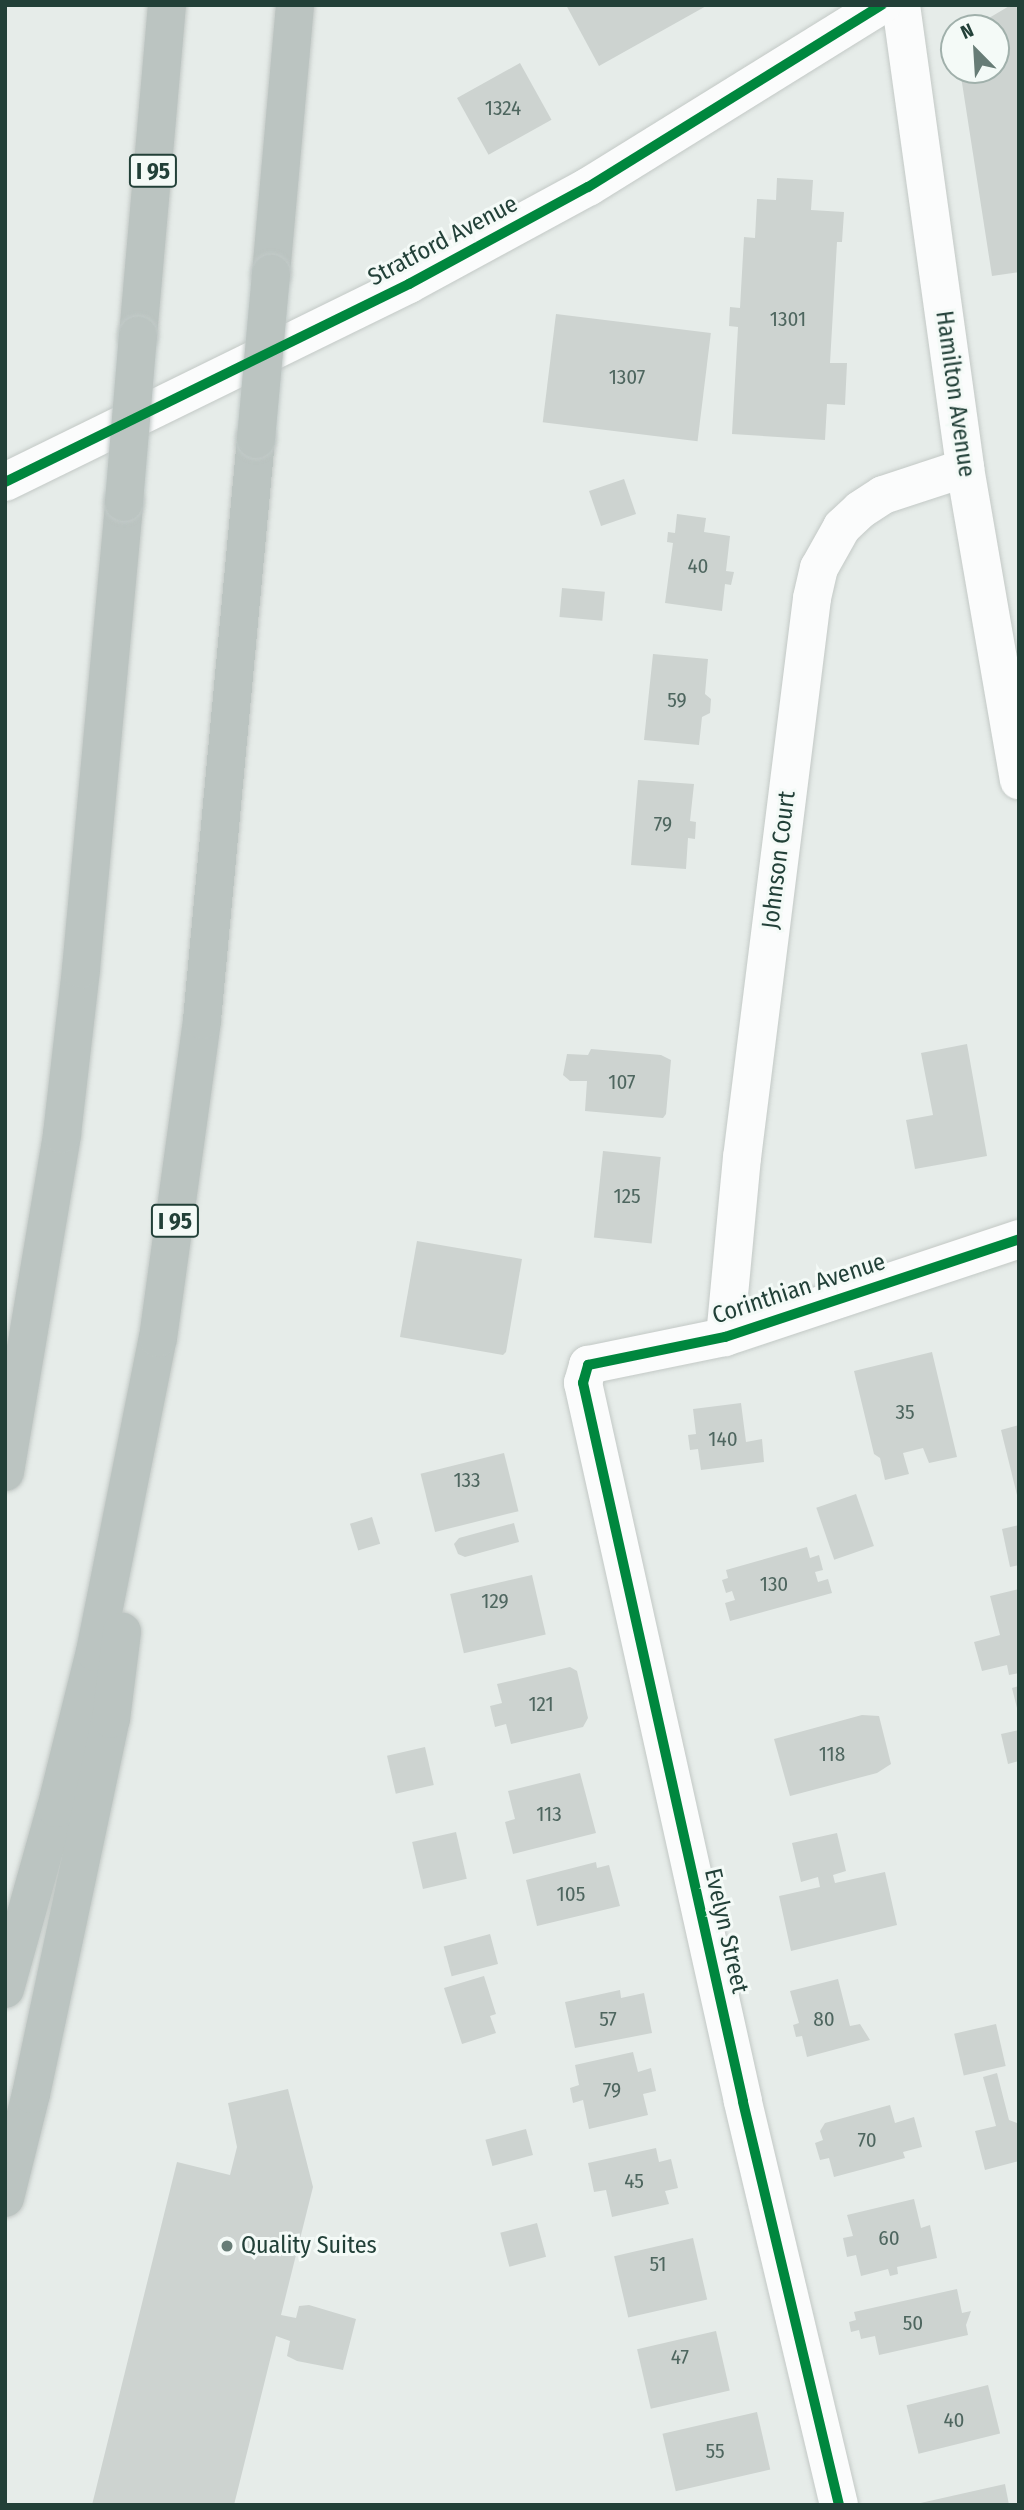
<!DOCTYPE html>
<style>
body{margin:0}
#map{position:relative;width:1024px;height:2510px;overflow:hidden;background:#e6ece9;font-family:"Fira Sans Condensed",sans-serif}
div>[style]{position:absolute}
.building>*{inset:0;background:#cdd3d0;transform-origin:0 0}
.roads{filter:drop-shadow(0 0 2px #c3c9c6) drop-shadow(0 0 2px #c3c9c6)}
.street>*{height:38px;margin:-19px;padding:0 19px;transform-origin:19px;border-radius:19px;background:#fbfcfc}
.secondary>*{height:38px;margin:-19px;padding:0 19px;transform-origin:19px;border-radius:19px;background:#fbfcfc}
.highway>*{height:38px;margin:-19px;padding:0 19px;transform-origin:19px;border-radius:19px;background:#bbc4c1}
.bridges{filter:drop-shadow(0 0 2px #c2cac8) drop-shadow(0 0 2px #c2cac8)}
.highway-bridge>*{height:38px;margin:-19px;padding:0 19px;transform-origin:19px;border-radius:19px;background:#bbc4c1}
.cycleway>*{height:10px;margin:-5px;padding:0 5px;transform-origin:5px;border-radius:5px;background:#00873e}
.dots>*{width:19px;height:19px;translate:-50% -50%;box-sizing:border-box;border:4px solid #f4faf7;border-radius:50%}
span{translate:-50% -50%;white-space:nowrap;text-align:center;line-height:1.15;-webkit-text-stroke:6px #f4faf7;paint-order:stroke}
.number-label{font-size:21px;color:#4e665f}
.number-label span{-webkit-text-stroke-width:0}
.shield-label span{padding:2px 5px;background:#f4faf7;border:2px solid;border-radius:5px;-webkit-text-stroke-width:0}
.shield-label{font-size:23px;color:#224038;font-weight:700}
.street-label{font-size:24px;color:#224038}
.poi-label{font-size:24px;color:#224038}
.left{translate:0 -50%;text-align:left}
.frame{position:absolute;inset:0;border:7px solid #224038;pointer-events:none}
.north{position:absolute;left:940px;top:14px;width:70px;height:70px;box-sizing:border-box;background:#f4faf7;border:2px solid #a0b0ab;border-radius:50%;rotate:336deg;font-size:19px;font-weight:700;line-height:28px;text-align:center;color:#224038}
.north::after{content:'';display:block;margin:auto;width:24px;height:32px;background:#677c76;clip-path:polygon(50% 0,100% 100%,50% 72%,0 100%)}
</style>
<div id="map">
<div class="building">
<div style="clip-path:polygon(566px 5px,708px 5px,599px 66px)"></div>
<div style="clip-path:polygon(1011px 5px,1019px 5px,1019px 272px,992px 276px,960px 70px,996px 70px,996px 28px,972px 28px)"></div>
<div style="left:520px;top:63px;width:65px;height:72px;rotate:61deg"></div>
<div style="clip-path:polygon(777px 178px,813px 180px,811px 210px,844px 212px,842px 242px,837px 242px,830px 363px,847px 363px,845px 405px,827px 404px,825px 440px,732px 434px,738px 327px,729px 326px,730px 307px,740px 308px,744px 237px,755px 238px,757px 199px,776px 200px)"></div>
<div style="left:556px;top:314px;width:156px;height:109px;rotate:7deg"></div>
<div style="left:624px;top:479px;width:37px;height:37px;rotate:71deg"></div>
<div style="clip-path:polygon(677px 514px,706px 518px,704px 532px,730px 536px,726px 571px,734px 572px,731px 585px,725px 584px,722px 611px,665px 603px,673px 543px,667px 542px,668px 532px,675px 533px)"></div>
<div style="left:562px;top:588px;width:43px;height:29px;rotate:5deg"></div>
<div style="clip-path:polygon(653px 654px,708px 659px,705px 694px,711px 699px,710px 713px,702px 717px,699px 745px,644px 740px)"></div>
<div style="clip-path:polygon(638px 780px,694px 784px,690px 821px,696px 822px,695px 839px,688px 838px,686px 869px,631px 865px)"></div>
<div style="clip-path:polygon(967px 1044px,987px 1156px,915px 1169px,906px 1120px,933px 1115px,921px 1053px)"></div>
<div style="clip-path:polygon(591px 1049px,661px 1055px,671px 1060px,666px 1114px,663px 1118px,585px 1111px,587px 1081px,570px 1081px,563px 1075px,567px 1054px,588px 1055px)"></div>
<div style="left:603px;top:1151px;width:58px;height:87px;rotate:6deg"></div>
<div style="clip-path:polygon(417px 1241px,522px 1259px,506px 1352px,503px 1355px,400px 1337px)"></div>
<div style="clip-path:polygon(932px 1352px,957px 1457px,929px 1463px,923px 1448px,903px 1453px,909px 1474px,885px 1480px,880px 1458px,874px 1454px,854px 1371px)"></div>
<div style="clip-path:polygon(741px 1403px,746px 1442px,762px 1439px,764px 1462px,701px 1470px,698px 1449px,690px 1450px,688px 1435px,696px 1434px,693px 1409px)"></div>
<div style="clip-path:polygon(1019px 1425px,1019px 1499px,1018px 1499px,1001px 1430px)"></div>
<div style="left:504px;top:1453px;width:60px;height:86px;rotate:76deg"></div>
<div style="left:856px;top:1494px;width:55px;height:42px;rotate:71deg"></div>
<div style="left:372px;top:1517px;width:28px;height:23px;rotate:73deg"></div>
<div style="clip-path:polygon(514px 1523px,519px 1542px,465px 1557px,458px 1554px,454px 1544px,459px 1538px)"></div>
<div style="clip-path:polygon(1019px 1525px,1019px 1565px,1010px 1567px,1002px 1529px)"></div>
<div style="clip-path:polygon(807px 1547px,810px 1558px,819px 1555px,823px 1570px,815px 1572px,818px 1582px,828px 1579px,832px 1593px,730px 1621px,725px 1603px,735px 1600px,732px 1591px,726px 1593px,722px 1580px,728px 1578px,726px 1570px)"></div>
<div style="left:532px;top:1575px;width:61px;height:84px;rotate:77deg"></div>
<div style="clip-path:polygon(1019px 1589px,1019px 1673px,1009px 1675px,1007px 1665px,982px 1671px,974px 1642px,1000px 1635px,990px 1596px)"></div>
<div style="clip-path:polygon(570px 1667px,577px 1671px,588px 1718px,583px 1727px,511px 1744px,506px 1724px,495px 1727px,490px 1706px,502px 1703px,497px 1684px)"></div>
<div style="clip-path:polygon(1019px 1686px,1019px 1711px,1018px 1712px,1012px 1688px)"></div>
<div style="clip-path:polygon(862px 1715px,879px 1716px,891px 1764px,877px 1773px,790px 1796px,774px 1739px)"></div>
<div style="clip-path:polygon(1019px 1730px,1019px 1761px,1008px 1764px,1001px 1734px)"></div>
<div style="left:425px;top:1747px;width:39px;height:39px;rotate:77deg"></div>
<div style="clip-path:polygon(580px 1773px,596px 1833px,513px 1854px,505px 1822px,515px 1819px,508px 1791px)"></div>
<div style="left:456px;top:1832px;width:48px;height:45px;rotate:77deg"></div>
<div style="clip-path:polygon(837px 1833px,846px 1871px,833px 1875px,835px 1883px,885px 1872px,897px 1925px,791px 1951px,779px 1896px,820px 1887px,818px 1877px,801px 1882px,792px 1843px)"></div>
<div style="clip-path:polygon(596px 1862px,597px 1868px,609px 1865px,620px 1906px,537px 1926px,526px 1880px)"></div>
<div style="left:490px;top:1934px;width:31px;height:48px;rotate:75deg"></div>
<div style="clip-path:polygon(484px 1976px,496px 2014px,490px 2016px,496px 2033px,462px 2044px,444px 1988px)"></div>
<div style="clip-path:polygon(838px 1979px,850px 2026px,860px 2024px,870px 2040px,807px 2057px,802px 2036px,796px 2037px,793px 2025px,799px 2023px,790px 1991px)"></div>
<div style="clip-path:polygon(620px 1990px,621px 1998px,644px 1993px,652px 2033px,575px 2048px,565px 2002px)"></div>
<div style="left:996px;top:2024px;width:43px;height:43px;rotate:77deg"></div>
<div style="clip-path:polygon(633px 2052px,638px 2072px,651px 2068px,656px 2091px,643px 2094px,648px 2115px,589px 2129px,583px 2100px,573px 2103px,570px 2088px,579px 2085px,575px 2065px)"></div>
<div style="clip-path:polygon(997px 2073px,1009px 2120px,1017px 2123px,1019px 2131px,1019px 2161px,985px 2170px,975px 2131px,996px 2126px,983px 2077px)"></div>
<div style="clip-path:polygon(288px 2089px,313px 2187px,281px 2315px,296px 2318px,299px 2306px,309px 2305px,356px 2319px,343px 2370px,297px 2361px,287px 2356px,290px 2341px,276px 2336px,234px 2505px,92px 2505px,177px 2162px,230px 2175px,237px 2147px,228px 2103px)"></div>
<div style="clip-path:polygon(890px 2105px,895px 2123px,914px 2117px,922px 2147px,903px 2152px,905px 2158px,834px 2177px,829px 2158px,820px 2160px,815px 2143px,823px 2140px,820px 2131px,825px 2123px)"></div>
<div style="left:526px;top:2129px;width:27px;height:42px;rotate:75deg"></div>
<div style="clip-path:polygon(656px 2148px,659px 2162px,671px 2159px,678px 2188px,665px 2191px,669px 2204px,612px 2217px,606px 2190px,594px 2192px,588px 2163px)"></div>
<div style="clip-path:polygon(914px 2199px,921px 2228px,930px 2225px,937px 2258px,897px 2267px,898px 2274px,890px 2276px,888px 2269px,861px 2276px,856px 2255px,847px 2257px,843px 2238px,853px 2236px,847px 2215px)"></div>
<div style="left:537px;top:2223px;width:35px;height:38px;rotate:75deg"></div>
<div style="left:693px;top:2238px;width:63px;height:81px;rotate:77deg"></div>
<div style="clip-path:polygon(957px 2289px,962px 2313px,971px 2311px,966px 2325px,968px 2335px,879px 2355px,875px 2336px,861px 2339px,859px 2330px,851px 2332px,849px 2322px,856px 2320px,854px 2312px)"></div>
<div style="left:716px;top:2331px;width:61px;height:81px;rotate:77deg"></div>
<div style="left:988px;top:2385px;width:50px;height:84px;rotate:76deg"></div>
<div style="left:757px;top:2412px;width:59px;height:97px;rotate:77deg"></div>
<div style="clip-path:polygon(1005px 2484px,1009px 2505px,916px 2505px,916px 2504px)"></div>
</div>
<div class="roads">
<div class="street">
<div style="left:901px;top:5px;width:467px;rotate:82.1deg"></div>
<div style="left:965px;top:468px;width:317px;rotate:80.2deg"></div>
<div style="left:725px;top:1337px;width:180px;rotate:-84.6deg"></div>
<div style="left:742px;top:1158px;width:564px;rotate:-82.87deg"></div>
<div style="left:812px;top:598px;width:31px;rotate:-77deg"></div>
<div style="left:819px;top:568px;width:47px;rotate:-60.7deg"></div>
<div style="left:842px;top:527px;width:25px;rotate:-43deg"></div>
<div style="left:860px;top:510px;width:27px;rotate:-33deg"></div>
<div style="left:883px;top:495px;width:86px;rotate:-18.2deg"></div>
<div style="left:839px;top:2505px;width:415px;rotate:-103.4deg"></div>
<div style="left:743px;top:2101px;width:736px;rotate:-102.56deg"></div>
<div style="left:583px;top:1383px;width:19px;rotate:-74deg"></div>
<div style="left:588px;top:1365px;width:140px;rotate:-11.6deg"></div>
<div style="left:725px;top:1337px;width:310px;rotate:-18.4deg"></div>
</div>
<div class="secondary">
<div style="left:5px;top:482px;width:450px;rotate:-26.1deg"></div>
<div style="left:409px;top:284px;width:204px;rotate:-28.5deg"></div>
<div style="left:588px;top:187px;width:346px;rotate:-31.8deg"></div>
</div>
<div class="highway">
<div style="left:271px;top:274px;width:270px;rotate:-84.9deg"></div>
<div style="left:138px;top:336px;width:332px;rotate:-85deg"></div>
<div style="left:5px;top:1472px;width:343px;rotate:-80.4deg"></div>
<div style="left:62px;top:1134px;width:166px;rotate:-83.4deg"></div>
<div style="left:81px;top:969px;width:469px;rotate:-84.7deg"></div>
<div style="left:5px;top:1989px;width:188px;rotate:-74.3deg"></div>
<div style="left:56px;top:1808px;width:161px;rotate:-76deg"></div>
<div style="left:95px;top:1652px;width:320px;rotate:-78.7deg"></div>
<div style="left:158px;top:1338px;width:321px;rotate:-82.1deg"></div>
<div style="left:202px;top:1020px;width:584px;rotate:-84.69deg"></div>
<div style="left:5px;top:2198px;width:107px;rotate:-76deg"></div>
<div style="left:31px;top:2094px;width:383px;rotate:-78deg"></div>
<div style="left:111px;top:1719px;width:88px;rotate:-82.8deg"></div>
</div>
</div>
<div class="bridges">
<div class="highway-bridge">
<div style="left:256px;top:439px;width:166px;rotate:-84.8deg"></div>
<div style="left:124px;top:502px;width:167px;rotate:-85.2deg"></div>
</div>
</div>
<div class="cycleway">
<div style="left:5px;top:482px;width:450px;rotate:-26.1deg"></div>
<div style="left:409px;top:284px;width:204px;rotate:-28.5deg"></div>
<div style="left:588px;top:187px;width:346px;rotate:-31.8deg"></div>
<div style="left:839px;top:2505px;width:415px;rotate:-103.4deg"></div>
<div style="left:743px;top:2101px;width:736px;rotate:-102.56deg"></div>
<div style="left:583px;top:1383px;width:19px;rotate:-74deg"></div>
<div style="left:588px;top:1365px;width:140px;rotate:-11.6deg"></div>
<div style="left:725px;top:1337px;width:310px;rotate:-18.4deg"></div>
</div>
<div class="dots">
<div style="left:227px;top:2246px;background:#677c76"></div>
</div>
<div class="number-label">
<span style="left:503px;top:108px">1324</span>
<span style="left:788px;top:319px">1301</span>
<span style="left:627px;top:377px">1307</span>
<span style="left:698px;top:566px">40</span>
<span style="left:677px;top:700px">59</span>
<span style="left:663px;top:824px">79</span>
<span style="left:622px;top:1082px">107</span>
<span style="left:627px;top:1196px">125</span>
<span style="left:905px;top:1412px">35</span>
<span style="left:723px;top:1439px">140</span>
<span style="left:467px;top:1480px">133</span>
<span style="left:774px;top:1584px">130</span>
<span style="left:495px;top:1601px">129</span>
<span style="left:541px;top:1704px">121</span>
<span style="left:832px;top:1754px">118</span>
<span style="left:549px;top:1814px">113</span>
<span style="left:571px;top:1894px">105</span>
<span style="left:608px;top:2019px">57</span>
<span style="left:824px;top:2019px">80</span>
<span style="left:612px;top:2090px">79</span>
<span style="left:867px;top:2140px">70</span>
<span style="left:634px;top:2181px">45</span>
<span style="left:889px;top:2238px">60</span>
<span style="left:658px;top:2264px">51</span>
<span style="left:913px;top:2323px">50</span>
<span style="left:680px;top:2357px">47</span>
<span style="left:954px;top:2420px">40</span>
<span style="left:715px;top:2451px">55</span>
</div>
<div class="shield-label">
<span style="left:153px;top:171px">I 95</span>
<span style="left:175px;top:1221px">I 95</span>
</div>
<div class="street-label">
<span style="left:443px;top:241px;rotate:-28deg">Stratford Avenue</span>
<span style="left:955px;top:394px;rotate:82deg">Hamilton Avenue</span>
<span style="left:779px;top:860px;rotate:-83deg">Johnson Court</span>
<span style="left:799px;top:1289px;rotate:-18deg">Corinthian Avenue</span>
<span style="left:726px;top:1931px;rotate:77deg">Evelyn Street</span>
</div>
<div class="poi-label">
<span class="left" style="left:241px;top:2246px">Quality Suites</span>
</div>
<div class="frame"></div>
<div class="north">N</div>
</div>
